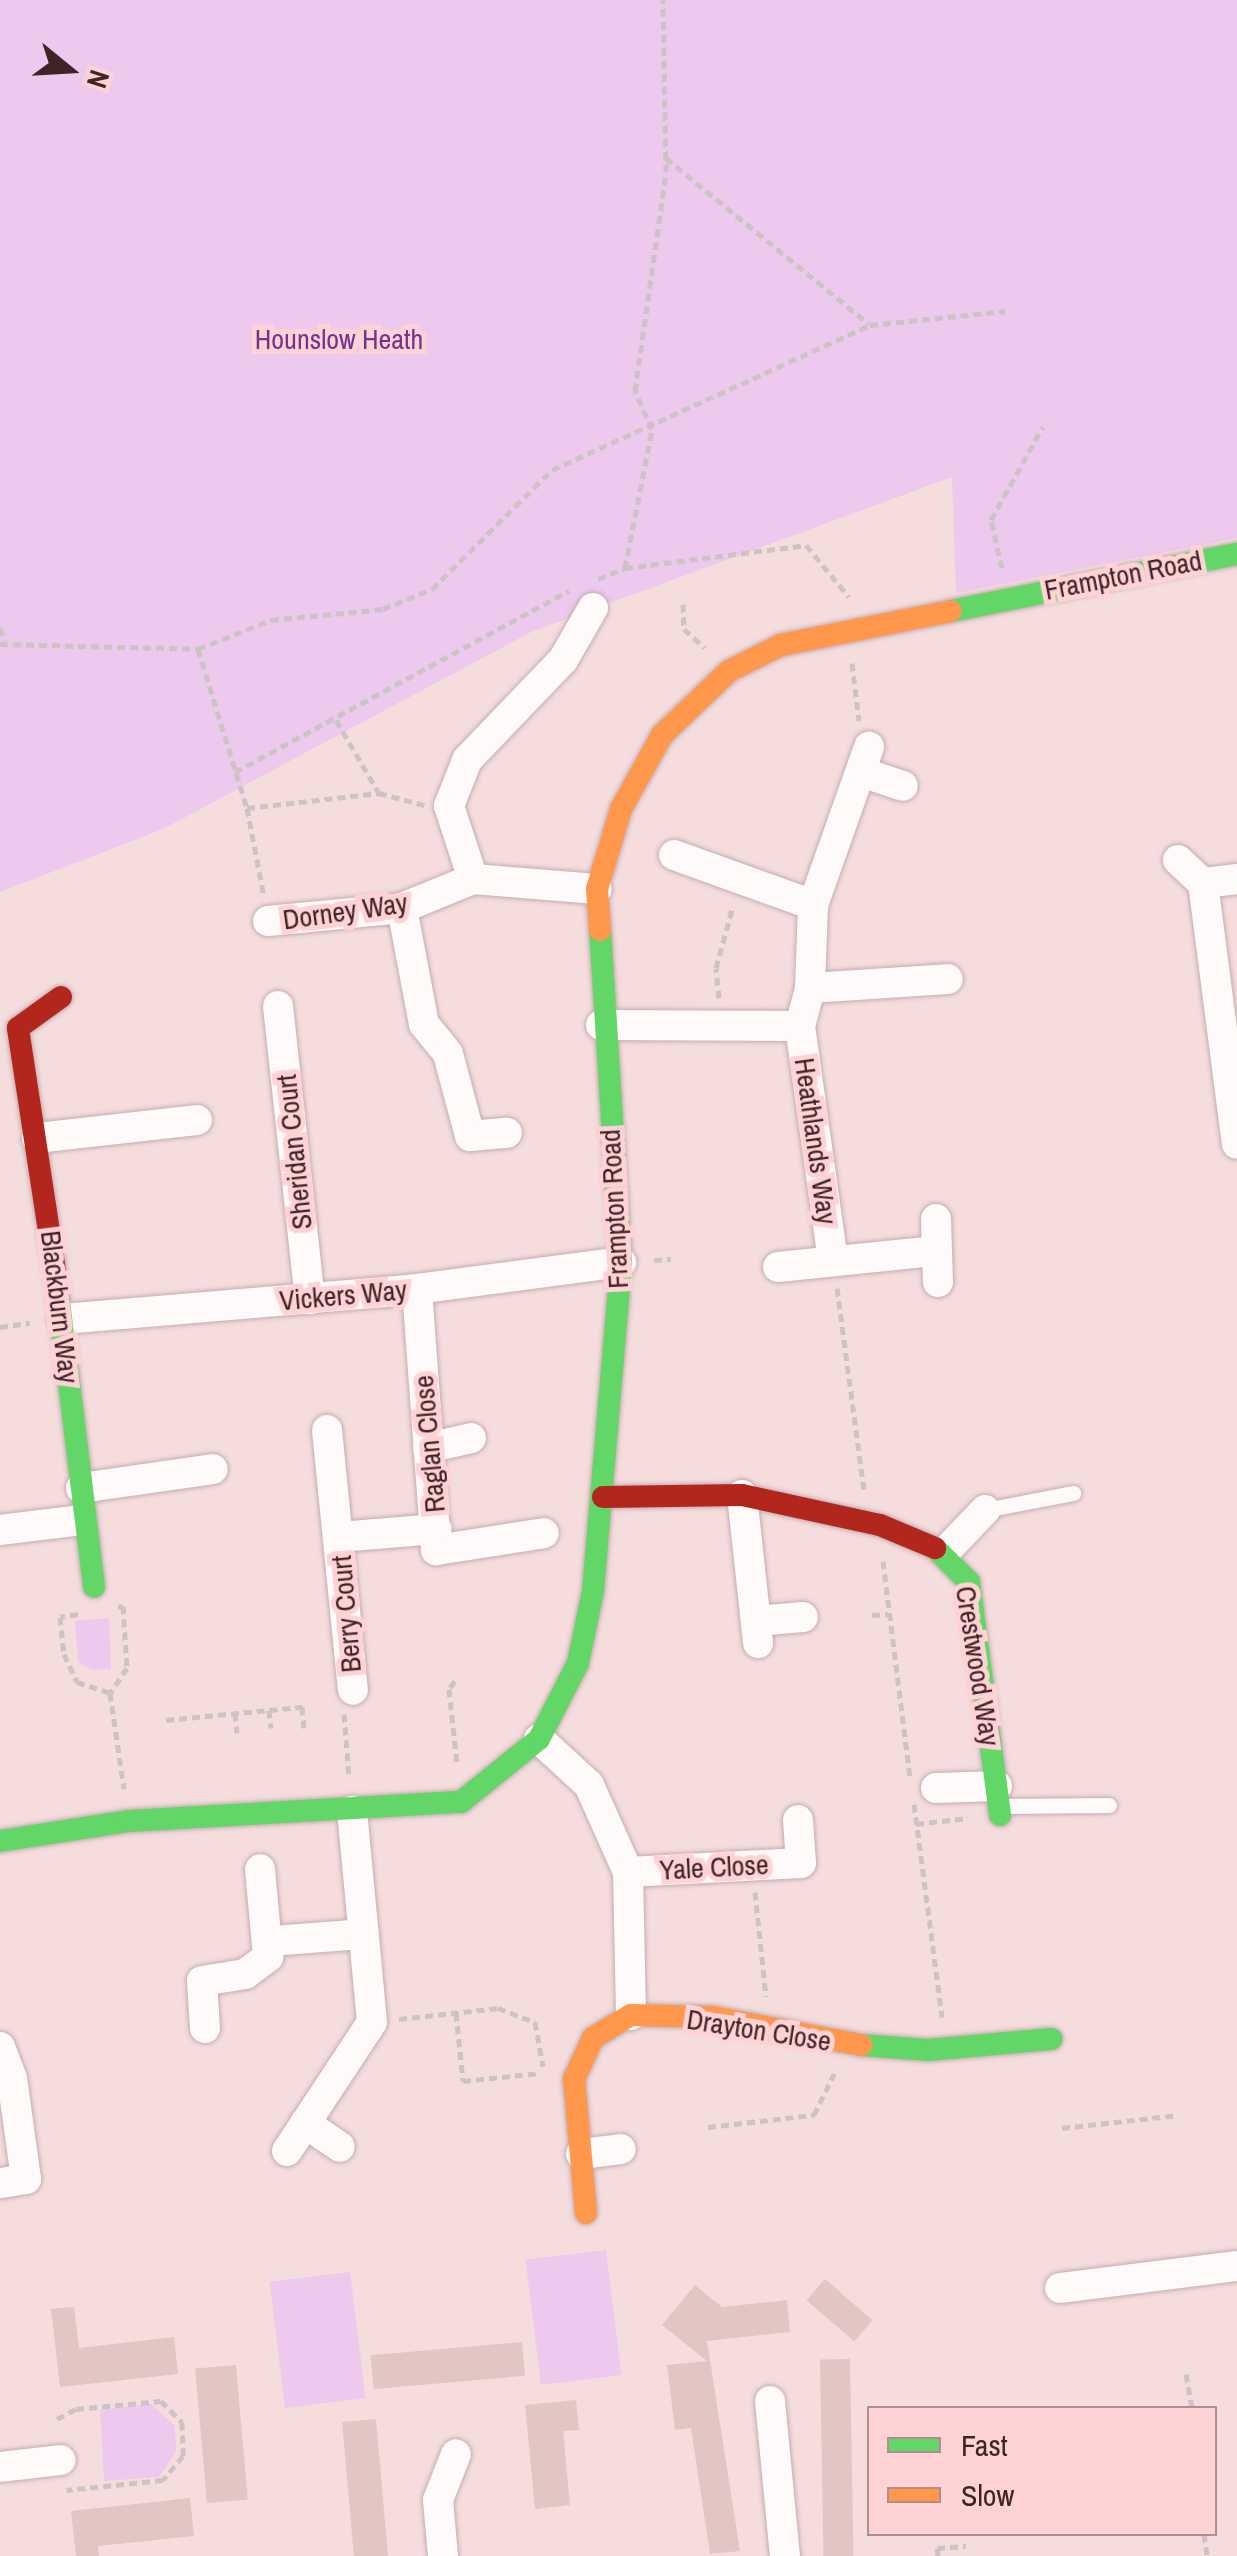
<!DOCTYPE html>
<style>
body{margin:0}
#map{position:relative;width:1237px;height:2556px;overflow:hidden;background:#f5ddde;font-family:"Archivo Narrow",sans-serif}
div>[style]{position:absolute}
.green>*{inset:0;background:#ecc9ed;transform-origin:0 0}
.building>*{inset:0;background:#e1c6c3;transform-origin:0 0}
.path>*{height:5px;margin-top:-2.5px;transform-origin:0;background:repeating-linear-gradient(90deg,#cdc2c4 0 8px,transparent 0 13px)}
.roads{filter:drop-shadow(0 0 2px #c5adaf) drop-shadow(0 0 2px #c5adaf)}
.lane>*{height:15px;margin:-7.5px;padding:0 7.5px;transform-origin:7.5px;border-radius:7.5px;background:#fefafa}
.street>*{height:30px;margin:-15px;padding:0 15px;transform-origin:15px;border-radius:15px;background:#fefafa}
.fast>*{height:22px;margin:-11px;padding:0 11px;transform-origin:11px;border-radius:11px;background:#63d668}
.slow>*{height:22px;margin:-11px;padding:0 11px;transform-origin:11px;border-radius:11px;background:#ff974d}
.jam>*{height:22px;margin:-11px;padding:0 11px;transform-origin:11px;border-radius:11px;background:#b3261e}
span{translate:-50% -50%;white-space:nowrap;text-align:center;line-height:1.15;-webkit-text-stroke:10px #ffd3d5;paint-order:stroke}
.park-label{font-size:28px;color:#743291}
.street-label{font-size:28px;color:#3f2426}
.legend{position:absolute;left:867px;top:2406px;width:350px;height:130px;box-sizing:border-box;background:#ffd3d5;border:2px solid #b28d8f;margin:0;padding:12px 18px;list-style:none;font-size:30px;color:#3f2426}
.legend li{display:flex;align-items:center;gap:20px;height:50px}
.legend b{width:50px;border:2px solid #b28d8f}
.north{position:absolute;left:20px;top:20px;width:100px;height:100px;-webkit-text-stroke:8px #ffd3d5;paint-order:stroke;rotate:108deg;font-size:28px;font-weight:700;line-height:40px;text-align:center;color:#3f2426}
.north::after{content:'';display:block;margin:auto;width:35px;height:45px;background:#3f2426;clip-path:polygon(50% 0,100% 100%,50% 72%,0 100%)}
</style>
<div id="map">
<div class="green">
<div style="clip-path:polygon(0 0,1237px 0,1237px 538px,956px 593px,952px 477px,531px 632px,163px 829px,0 892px)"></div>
<div style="clip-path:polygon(109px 1618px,111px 1669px,92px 1670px,78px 1662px,75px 1621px)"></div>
<div style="left:606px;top:2250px;width:126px;height:81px;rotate:83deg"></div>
<div style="left:350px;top:2272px;width:127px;height:81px;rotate:83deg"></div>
<div style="clip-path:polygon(151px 2404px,175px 2426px,176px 2452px,159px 2477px,104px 2481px,100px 2410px)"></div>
</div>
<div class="building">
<div style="left:825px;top:2279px;width:63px;height:28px;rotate:41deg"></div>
<div style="clip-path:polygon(695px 2285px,722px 2307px,787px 2300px,790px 2332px,707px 2341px,740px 2551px,710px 2554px,691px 2428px,675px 2430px,667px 2365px,707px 2361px,662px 2325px)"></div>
<div style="clip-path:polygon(74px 2307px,79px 2348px,174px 2337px,178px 2374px,60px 2387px,51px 2309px)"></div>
<div style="left:522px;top:2342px;width:34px;height:152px;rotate:85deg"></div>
<div style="left:850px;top:2359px;width:197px;height:30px;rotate:89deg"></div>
<div style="left:236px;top:2365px;width:135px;height:41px;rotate:85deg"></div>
<div style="clip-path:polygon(576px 2400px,579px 2430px,563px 2431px,570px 2505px,535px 2509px,525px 2405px)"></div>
<div style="left:376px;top:2419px;width:138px;height:34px;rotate:85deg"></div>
<div style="clip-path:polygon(190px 2498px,194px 2536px,98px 2546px,99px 2556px,76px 2556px,71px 2511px)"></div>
</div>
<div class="path">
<div style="left:666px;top:158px;width:262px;rotate:39.3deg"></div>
<div style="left:625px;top:568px;width:142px;rotate:-79deg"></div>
<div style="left:652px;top:429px;width:42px;rotate:-114.1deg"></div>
<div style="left:635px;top:391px;width:221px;rotate:-81.9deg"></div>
<div style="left:666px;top:172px;width:172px;rotate:-91deg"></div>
<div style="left:1002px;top:568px;width:49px;rotate:-102.9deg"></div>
<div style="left:991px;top:520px;width:107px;rotate:-61deg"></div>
<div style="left:598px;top:579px;width:29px;rotate:-22deg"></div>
<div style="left:625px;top:568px;width:182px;rotate:-7.2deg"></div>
<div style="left:806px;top:545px;width:67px;rotate:50.4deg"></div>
<div style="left:683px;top:604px;width:25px;rotate:88deg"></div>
<div style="left:684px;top:629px;width:28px;rotate:42deg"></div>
<div style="left:0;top:628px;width:14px;rotate:69deg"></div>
<div style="left:0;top:644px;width:198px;rotate:1.4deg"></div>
<div style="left:198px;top:649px;width:79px;rotate:-21.7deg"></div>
<div style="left:271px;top:620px;width:113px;rotate:-5.6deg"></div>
<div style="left:383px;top:609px;width:53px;rotate:-22.2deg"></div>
<div style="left:432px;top:589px;width:169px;rotate:-44.8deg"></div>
<div style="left:552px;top:470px;width:349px;rotate:-24.5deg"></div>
<div style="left:870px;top:325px;width:136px;rotate:-5.9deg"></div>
<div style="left:198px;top:649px;width:166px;rotate:72.9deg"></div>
<div style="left:247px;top:808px;width:91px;rotate:79.2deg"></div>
<div style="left:852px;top:663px;width:58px;rotate:83.1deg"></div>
<div style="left:336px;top:720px;width:85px;rotate:59.5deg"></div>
<div style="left:379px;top:793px;width:47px;rotate:14.9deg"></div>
<div style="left:235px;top:772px;width:380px;rotate:-28.5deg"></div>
<div style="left:247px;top:808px;width:133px;rotate:-6.5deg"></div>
<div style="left:719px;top:998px;width:30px;rotate:-96deg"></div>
<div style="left:716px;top:968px;width:64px;rotate:-74.7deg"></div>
<div style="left:654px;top:1260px;width:17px;rotate:-3deg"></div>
<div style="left:837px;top:1288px;width:205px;rotate:82.4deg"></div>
<div style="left:0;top:1327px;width:30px;rotate:-8deg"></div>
<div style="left:883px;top:1561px;width:220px;rotate:82.9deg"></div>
<div style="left:118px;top:1607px;width:5px;rotate:-11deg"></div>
<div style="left:123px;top:1606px;width:62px;rotate:86.3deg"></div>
<div style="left:127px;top:1668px;width:30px;rotate:124deg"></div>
<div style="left:110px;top:1693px;width:97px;rotate:81.7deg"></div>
<div style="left:78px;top:1614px;width:18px;rotate:171deg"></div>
<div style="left:60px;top:1617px;width:37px;rotate:84deg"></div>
<div style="left:64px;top:1654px;width:31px;rotate:65deg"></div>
<div style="left:77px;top:1682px;width:35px;rotate:18deg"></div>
<div style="left:872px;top:1615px;width:16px;rotate:-4deg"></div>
<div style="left:455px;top:1681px;width:10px;rotate:127deg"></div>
<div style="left:449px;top:1689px;width:75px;rotate:83.9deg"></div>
<div style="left:269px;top:1710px;width:18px;rotate:84deg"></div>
<div style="left:235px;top:1713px;width:20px;rotate:84deg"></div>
<div style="left:344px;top:1714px;width:64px;rotate:85.5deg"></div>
<div style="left:166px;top:1720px;width:137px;rotate:-5.5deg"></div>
<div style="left:302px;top:1707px;width:21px;rotate:85deg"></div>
<div style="left:914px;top:1804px;width:215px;rotate:82.5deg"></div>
<div style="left:916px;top:1824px;width:52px;rotate:-6.6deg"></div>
<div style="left:755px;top:1892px;width:105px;rotate:84deg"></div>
<div style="left:456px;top:2013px;width:68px;rotate:84.1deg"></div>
<div style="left:463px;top:2081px;width:78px;rotate:-5.9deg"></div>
<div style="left:399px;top:2019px;width:100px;rotate:-6.3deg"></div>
<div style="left:498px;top:2008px;width:40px;rotate:21deg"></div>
<div style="left:535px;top:2022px;width:45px;rotate:79.7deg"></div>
<div style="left:708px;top:2127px;width:107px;rotate:-6.5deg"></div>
<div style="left:814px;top:2115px;width:46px;rotate:-64deg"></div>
<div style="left:1062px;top:2128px;width:117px;rotate:-6.4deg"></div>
<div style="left:1186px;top:2374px;width:35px;rotate:80deg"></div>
<div style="left:57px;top:2419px;width:21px;rotate:-28deg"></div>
<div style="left:76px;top:2409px;width:85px;rotate:-5.4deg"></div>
<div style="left:161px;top:2401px;width:30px;rotate:45deg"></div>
<div style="left:182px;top:2422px;width:34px;rotate:88deg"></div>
<div style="left:183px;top:2456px;width:31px;rotate:130deg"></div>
<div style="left:163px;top:2480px;width:97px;rotate:174.1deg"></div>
<div style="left:1204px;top:2534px;width:22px;rotate:82deg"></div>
<div style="left:938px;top:2556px;width:8px;rotate:-97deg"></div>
<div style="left:937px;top:2548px;width:29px;rotate:-4deg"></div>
</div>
<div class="roads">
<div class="lane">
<div style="left:985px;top:1510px;width:90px;rotate:-10.9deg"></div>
<div style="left:999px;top:1806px;width:110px;rotate:-0.5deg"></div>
</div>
<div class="street">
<div style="left:861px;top:772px;width:44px;rotate:18.4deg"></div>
<div style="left:674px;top:855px;width:148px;rotate:19.8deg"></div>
<div style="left:1178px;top:860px;width:34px;rotate:43deg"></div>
<div style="left:473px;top:879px;width:77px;rotate:-108.2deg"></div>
<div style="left:449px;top:806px;width:49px;rotate:-68.6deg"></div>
<div style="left:467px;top:760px;width:139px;rotate:-46.2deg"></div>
<div style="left:563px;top:660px;width:60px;rotate:-60deg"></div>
<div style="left:1237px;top:879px;width:34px;rotate:173deg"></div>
<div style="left:1203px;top:883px;width:263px;rotate:82.6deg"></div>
<div style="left:402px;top:908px;width:118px;rotate:79.3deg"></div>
<div style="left:424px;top:1024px;width:38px;rotate:51deg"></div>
<div style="left:448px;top:1054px;width:85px;rotate:75deg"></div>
<div style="left:470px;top:1136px;width:37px;rotate:-5deg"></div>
<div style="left:268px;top:921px;width:135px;rotate:-5.5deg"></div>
<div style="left:402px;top:908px;width:77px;rotate:-22.2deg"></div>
<div style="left:473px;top:879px;width:124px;rotate:4.6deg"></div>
<div style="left:810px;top:988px;width:138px;rotate:-3.7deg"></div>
<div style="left:278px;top:1006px;width:295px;rotate:83.8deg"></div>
<div style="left:601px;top:1025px;width:199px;rotate:0.3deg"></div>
<div style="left:800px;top:1026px;width:39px;rotate:-75deg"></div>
<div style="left:810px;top:988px;width:83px;rotate:-87.9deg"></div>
<div style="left:813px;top:905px;width:168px;rotate:-70.5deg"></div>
<div style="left:800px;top:1026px;width:237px;rotate:82deg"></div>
<div style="left:37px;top:1138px;width:161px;rotate:-6.4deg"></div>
<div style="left:936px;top:1219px;width:63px;rotate:88.2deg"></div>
<div style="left:778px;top:1267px;width:159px;rotate:-5.8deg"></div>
<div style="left:417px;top:1289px;width:262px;rotate:85.8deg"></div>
<div style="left:436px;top:1550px;width:109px;rotate:-8.9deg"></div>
<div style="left:63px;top:1319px;width:355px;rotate:-4.8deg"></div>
<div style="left:417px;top:1289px;width:206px;rotate:-7.5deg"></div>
<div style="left:327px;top:1430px;width:261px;rotate:84.3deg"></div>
<div style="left:428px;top:1448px;width:44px;rotate:-13.1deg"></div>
<div style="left:81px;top:1488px;width:133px;rotate:-8.2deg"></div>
<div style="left:742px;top:1495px;width:149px;rotate:83.8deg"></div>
<div style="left:0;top:1530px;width:82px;rotate:-7deg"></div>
<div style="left:339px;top:1537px;width:98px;rotate:-4.7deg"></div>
<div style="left:945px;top:1552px;width:58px;rotate:-46.4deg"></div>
<div style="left:756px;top:1621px;width:47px;rotate:-4.9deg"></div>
<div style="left:539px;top:1739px;width:68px;rotate:42.6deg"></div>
<div style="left:589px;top:1785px;width:95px;rotate:65.9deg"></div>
<div style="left:628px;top:1872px;width:143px;rotate:88.8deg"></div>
<div style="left:936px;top:1788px;width:61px;rotate:-1.9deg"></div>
<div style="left:628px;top:1872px;width:173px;rotate:-3deg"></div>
<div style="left:801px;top:1863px;width:43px;rotate:-94deg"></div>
<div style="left:271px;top:1941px;width:93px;rotate:-4.3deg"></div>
<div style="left:205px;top:2028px;width:47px;rotate:-93.7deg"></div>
<div style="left:202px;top:1981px;width:44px;rotate:-9.2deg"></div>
<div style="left:245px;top:1974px;width:29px;rotate:-36deg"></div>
<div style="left:268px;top:1957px;width:88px;rotate:-95.2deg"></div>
<div style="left:0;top:2047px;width:33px;rotate:69deg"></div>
<div style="left:12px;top:2078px;width:102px;rotate:82.1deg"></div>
<div style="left:26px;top:2179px;width:26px;rotate:171deg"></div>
<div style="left:305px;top:2123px;width:42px;rotate:34.4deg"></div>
<div style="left:287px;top:2151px;width:154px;rotate:-56.6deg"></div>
<div style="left:372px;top:2022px;width:212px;rotate:-95.4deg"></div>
<div style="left:581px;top:2154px;width:40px;rotate:-7.1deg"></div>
<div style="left:1060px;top:2288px;width:178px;rotate:-7.1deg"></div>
<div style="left:770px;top:2401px;width:156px;rotate:84.5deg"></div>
<div style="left:0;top:2467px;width:61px;rotate:-6.5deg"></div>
<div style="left:443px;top:2556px;width:56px;rotate:-95.1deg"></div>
<div style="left:438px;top:2500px;width:49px;rotate:-68.6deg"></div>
</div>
<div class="fast">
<div style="left:951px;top:611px;width:292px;rotate:-11.3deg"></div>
<div style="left:56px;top:1277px;width:312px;rotate:83deg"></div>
<div style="left:935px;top:1548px;width:48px;rotate:45deg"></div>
<div style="left:969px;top:1582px;width:235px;rotate:82.4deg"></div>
<div style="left:0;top:1841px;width:131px;rotate:-8.8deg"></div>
<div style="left:129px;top:1821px;width:333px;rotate:-3.3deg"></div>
<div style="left:461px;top:1802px;width:100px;rotate:-38.9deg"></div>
<div style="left:539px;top:1739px;width:85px;rotate:-62.8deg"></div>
<div style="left:578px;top:1663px;width:74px;rotate:-78.2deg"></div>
<div style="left:593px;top:1591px;width:330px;rotate:-85.1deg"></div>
<div style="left:621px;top:1262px;width:333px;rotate:-93.6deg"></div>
<div style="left:861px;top:2045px;width:67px;rotate:4.3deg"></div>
<div style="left:928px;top:2050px;width:124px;rotate:-5.1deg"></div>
</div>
<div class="slow">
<div style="left:600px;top:930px;width:41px;rotate:-94.2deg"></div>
<div style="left:597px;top:889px;width:84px;rotate:-73.3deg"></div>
<div style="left:621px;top:809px;width:85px;rotate:-61deg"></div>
<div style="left:662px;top:735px;width:93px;rotate:-43.7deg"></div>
<div style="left:729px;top:671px;width:58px;rotate:-26.6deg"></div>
<div style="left:781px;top:645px;width:173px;rotate:-11.3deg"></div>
<div style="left:586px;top:2213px;width:135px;rotate:-95.1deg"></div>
<div style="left:574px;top:2079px;width:45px;rotate:-65.1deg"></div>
<div style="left:593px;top:2038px;width:44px;rotate:-31.2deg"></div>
<div style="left:631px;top:2015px;width:82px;rotate:1.4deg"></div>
<div style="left:713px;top:2017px;width:151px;rotate:10.7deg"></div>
</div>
<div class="jam">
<div style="left:56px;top:1277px;width:252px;rotate:-98.7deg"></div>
<div style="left:18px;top:1028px;width:53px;rotate:-35.8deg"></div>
<div style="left:603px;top:1497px;width:139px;rotate:-0.8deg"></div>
<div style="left:742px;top:1495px;width:141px;rotate:12.3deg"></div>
<div style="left:880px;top:1525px;width:60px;rotate:22.7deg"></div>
</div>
</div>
<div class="park-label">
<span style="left:339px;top:339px">Hounslow Heath</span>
</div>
<div class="street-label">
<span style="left:1123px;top:575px;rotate:-11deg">Frampton Road</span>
<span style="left:345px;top:911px;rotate:-8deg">Dorney Way</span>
<span style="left:816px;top:1141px;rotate:82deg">Heathlands Way</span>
<span style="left:294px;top:1152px;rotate:-96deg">Sheridan Court</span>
<span style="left:614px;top:1209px;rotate:-93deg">Frampton Road</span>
<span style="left:343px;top:1295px;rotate:-5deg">Vickers Way</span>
<span style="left:60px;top:1307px;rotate:83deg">Blackburn Way</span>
<span style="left:429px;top:1444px;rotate:-95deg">Raglan Close</span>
<span style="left:346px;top:1614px;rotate:-95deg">Berry Court</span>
<span style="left:978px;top:1666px;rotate:81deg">Crestwood Way</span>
<span style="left:714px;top:1867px;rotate:-3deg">Yale Close</span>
<span style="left:759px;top:2030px;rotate:9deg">Drayton Close</span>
</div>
<ul class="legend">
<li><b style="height:12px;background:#63d668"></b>Fast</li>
<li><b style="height:12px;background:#ff974d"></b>Slow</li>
</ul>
<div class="north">N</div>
</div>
